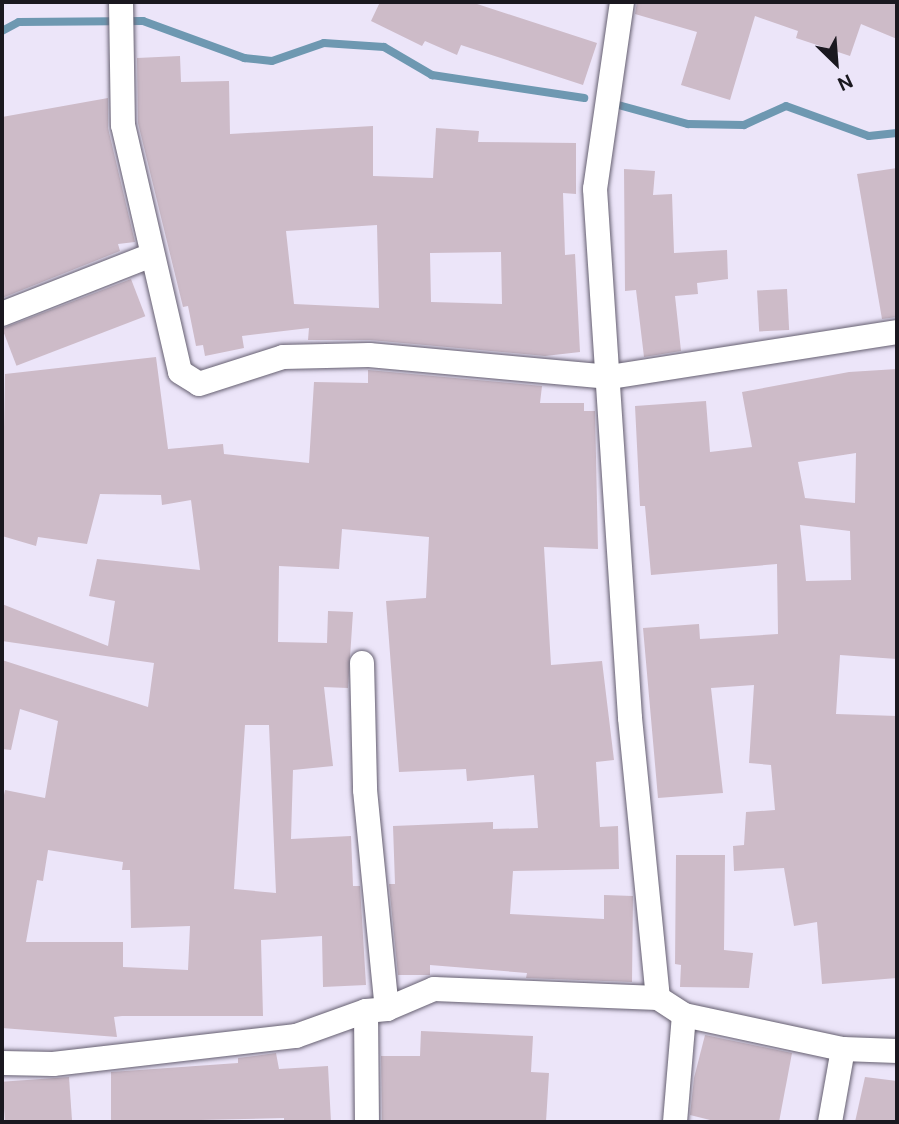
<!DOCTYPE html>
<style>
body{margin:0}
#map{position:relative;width:899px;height:1124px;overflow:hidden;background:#ece5f9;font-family:"DM Sans",sans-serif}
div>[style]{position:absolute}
.stream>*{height:8px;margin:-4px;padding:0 4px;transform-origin:4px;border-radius:4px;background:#6e98b1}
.building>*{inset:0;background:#cdbbc8;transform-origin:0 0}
.roads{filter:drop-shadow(0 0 2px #655f70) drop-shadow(0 0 2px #655f70)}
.minor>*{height:24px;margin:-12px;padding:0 12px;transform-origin:12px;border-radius:12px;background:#fff}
span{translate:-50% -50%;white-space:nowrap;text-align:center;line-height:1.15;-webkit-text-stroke:5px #ece5f9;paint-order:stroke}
.frame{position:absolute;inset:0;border:4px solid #1a181f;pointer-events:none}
.north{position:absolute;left:801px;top:28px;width:70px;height:70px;-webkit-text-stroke:5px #ece5f9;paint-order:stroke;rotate:155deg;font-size:19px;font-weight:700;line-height:28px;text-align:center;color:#1a181f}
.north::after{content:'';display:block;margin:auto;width:24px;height:32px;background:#1a181f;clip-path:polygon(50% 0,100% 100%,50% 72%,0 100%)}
</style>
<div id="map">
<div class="stream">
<div style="left:2px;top:31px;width:19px;rotate:-28deg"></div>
<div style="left:19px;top:22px;width:124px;rotate:-0.5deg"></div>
<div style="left:143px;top:21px;width:108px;rotate:20.1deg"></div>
<div style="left:244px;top:58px;width:28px;rotate:6deg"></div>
<div style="left:272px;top:61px;width:55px;rotate:-19.1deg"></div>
<div style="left:324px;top:43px;width:60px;rotate:3.8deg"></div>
<div style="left:384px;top:47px;width:56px;rotate:30.3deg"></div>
<div style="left:432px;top:75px;width:154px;rotate:8.6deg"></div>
<div style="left:611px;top:103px;width:80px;rotate:15.3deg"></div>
<div style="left:688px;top:124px;width:56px;rotate:1deg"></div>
<div style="left:744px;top:125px;width:46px;rotate:-24.3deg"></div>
<div style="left:786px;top:106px;width:88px;rotate:19.9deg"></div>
<div style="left:869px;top:136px;width:28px;rotate:-6deg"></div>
</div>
<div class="building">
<div style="clip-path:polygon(380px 2px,471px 2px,597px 43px,583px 85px,461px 45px,457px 55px,425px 41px,422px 46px,371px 21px)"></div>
<div style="clip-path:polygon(637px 2px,897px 2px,897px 39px,861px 24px,850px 56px,796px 38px,798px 31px,755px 16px,730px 100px,681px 85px,697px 32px,635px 14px)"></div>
<div style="clip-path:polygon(evenodd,180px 56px,181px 82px,229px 81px,230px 134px,373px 126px,373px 176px,433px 178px,436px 128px,479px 131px,478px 142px,576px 143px,576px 194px,563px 193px,565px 255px,575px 254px,580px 352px,545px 356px,370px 340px,308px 340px,309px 328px,242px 336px,244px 348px,205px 356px,203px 345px,196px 346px,188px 306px,183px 307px,138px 123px,137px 58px,180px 56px,377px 225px,379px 308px,294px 304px,286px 231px,377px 225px,180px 56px,501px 252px,502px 304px,431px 302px,430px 253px,501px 252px)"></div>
<div style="clip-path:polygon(108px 98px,108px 128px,135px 242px,118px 244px,120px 251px,2px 298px,2px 117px)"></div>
<div style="clip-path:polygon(897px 168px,897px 317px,882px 319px,857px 174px)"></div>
<div style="clip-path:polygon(624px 169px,655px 171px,653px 195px,672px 194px,674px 253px,727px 250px,728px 279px,697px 283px,698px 294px,675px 296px,681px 351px,644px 357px,636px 290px,625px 291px)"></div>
<div style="left:131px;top:279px;width:40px;height:138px;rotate:69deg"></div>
<div style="left:787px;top:289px;width:41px;height:30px;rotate:87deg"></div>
<div style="clip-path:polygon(evenodd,156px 357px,168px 449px,223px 444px,224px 454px,309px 463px,314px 382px,368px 383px,368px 370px,542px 386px,540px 403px,584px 403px,584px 411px,595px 411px,598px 549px,544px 547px,551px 665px,602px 661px,614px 760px,596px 762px,600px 827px,618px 826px,619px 869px,513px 871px,510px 914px,604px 919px,604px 895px,633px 896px,632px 982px,526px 978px,527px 973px,430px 965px,430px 975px,398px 975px,389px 884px,395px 884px,393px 826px,493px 822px,493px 829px,538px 828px,534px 775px,467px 781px,466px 769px,399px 772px,386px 601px,426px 598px,429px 537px,342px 529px,339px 569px,279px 566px,278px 642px,327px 643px,328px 611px,353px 612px,348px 688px,324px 687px,333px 766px,293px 770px,291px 839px,351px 836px,353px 886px,360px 886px,366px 985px,323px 987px,322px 936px,261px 940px,263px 1016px,122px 1016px,114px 1017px,117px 1037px,2px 1028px,2px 805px,5px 790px,45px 798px,58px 721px,20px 709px,11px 750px,2px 749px,2px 660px,148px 707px,154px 663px,2px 641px,2px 604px,108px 646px,115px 601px,89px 596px,97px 559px,200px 570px,191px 500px,162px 505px,161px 495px,100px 494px,87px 544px,38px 537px,36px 546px,2px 536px,5px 374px,156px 357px,245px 725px,269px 725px,276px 893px,234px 889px,245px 725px,156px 357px,48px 850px,123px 862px,122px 870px,130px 870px,131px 928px,190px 926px,188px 970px,123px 967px,123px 942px,26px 942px,37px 880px,43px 881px,48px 850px)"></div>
<div style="clip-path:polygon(evenodd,897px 369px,897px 659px,840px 655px,836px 714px,897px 716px,897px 978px,822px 984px,817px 922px,794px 926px,784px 868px,734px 871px,733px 846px,744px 845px,746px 812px,775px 810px,771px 765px,749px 763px,754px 685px,711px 688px,723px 793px,658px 798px,643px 628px,699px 624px,700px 639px,778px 634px,777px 564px,651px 575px,645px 506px,640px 506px,635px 406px,706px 401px,710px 452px,752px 447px,742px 392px,849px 372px,897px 369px,856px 453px,855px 503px,805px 498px,798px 462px,856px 453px,897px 369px,800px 525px,850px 531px,851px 580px,806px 581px,800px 525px)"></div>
<div style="clip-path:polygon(676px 855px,725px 855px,724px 950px,753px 953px,749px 988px,680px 987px,681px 965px,675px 964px)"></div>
<div style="clip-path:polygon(421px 1031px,533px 1036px,531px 1072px,549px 1073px,546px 1122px,382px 1122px,381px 1056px,420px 1056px)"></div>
<div style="clip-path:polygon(705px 1035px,792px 1053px,779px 1122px,718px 1122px,690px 1115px,694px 1078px)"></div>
<div style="clip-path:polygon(276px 1053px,279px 1069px,328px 1066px,331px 1122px,284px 1122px,284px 1118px,111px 1122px,111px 1072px,238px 1063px,238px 1058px)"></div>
<div style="left:69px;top:1077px;width:45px;height:67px;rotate:86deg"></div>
<div style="clip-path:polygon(865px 1077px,897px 1081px,897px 1122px,855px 1122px)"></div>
</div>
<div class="roads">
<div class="minor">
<div style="left:121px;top:2px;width:123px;rotate:89.1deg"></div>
<div style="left:123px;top:125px;width:253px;rotate:77deg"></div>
<div style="left:180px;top:372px;width:22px;rotate:32deg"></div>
<div style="left:199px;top:384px;width:88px;rotate:-17.8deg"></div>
<div style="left:283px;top:357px;width:86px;rotate:-1.3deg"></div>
<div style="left:369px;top:355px;width:242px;rotate:5.2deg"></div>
<div style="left:610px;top:377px;width:291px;rotate:-8.9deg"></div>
<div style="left:622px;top:2px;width:189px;rotate:98.2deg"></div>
<div style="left:595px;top:189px;width:530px;rotate:86.21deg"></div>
<div style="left:630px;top:718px;width:281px;rotate:84.3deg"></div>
<div style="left:658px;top:998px;width:31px;rotate:33deg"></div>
<div style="left:684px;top:1015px;width:163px;rotate:12.1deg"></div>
<div style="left:843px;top:1049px;width:54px;rotate:2.1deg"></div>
<div style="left:2px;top:314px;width:161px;rotate:-21.5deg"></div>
<div style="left:362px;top:663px;width:127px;rotate:88.6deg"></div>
<div style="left:365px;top:790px;width:220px;rotate:84.3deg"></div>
<div style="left:366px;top:1011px;width:111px;rotate:89.5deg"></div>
<div style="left:2px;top:1063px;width:51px;rotate:1.1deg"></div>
<div style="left:53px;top:1064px;width:245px;rotate:-6.6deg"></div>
<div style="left:296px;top:1036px;width:74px;rotate:-19.7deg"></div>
<div style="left:366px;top:1011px;width:21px;rotate:-5deg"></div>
<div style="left:387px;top:1009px;width:51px;rotate:-23.1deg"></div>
<div style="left:434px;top:989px;width:224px;rotate:2.3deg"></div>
<div style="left:675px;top:1122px;width:107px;rotate:-85.2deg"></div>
<div style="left:830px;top:1122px;width:74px;rotate:-79.9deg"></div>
</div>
</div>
<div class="frame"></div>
<div class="north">N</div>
</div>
